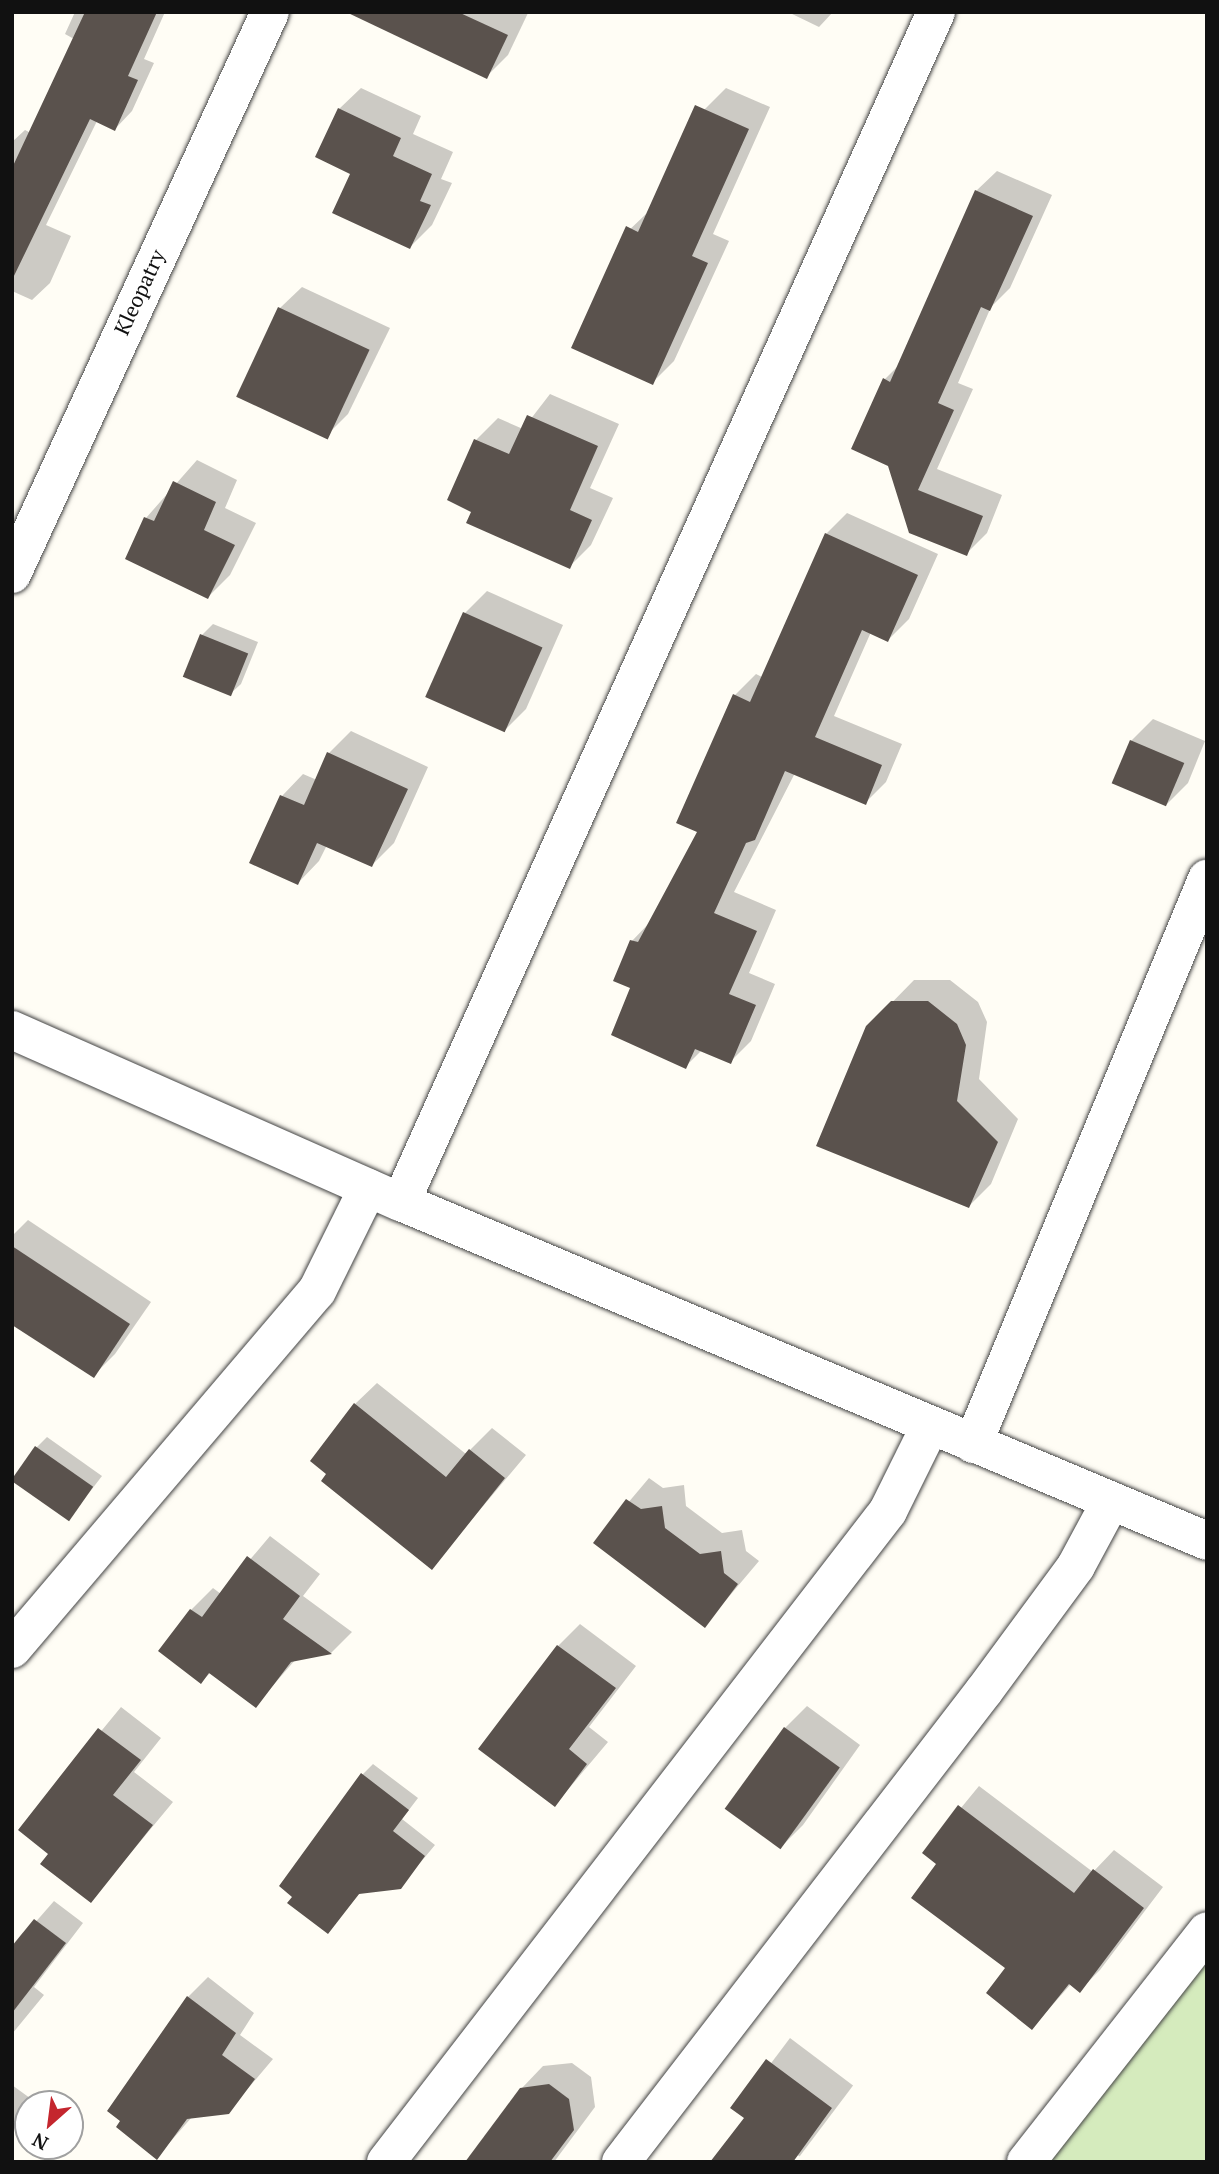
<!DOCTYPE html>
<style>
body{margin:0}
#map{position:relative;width:1219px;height:2174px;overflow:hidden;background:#fffdf5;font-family:"PT Serif",serif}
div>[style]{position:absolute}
.green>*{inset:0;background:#d5ebbd}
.shadow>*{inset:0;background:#0003;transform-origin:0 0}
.building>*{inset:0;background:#5a524d;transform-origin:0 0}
.roads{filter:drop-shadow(0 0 2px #444) drop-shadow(0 0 2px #444)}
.minor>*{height:38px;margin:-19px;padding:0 19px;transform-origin:19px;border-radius:19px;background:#fff}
span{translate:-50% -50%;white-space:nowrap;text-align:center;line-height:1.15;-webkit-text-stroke:7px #fff;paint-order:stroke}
.street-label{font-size:21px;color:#111}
.frame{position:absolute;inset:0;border:14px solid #111;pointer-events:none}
.north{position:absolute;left:14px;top:2090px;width:70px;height:70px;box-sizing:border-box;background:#fff;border:2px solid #a0a0a0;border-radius:50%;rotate:208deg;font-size:19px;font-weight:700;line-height:28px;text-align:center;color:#111}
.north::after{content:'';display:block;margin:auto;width:24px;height:32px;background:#c4262e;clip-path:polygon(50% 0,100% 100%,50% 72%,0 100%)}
</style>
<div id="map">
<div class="green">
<div style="clip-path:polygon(1207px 1951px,1207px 2162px,1047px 2162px)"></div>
</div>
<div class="shadow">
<div style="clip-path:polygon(75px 12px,165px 12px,144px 59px,154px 63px,132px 111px,115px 129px,97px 121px,46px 225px,71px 236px,50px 283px,32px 300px,12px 291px,12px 142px,25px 130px,31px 133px,74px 39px,65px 34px)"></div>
<div style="clip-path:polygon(381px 12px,527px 12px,528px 13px,508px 55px,487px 76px)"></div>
<div style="clip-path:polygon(788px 12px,833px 12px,819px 27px)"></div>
<div style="clip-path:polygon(361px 88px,421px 116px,413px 134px,453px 152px,441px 179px,452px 183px,432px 225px,410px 247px,352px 173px,339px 109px)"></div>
<div style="clip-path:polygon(726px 88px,770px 107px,713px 234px,729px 241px,674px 361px,652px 383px,624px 235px,646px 214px,653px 217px,704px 110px)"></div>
<div style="clip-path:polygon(997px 171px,1052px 195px,1010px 288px,991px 307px,958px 383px,973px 389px,937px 469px,1002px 495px,987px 533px,966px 554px,911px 531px,885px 379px,899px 365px,976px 191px)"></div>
<div style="clip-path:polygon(302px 287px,390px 328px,348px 414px,326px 436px,280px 308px)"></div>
<div style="clip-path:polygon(550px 394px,619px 424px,590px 488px,613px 498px,591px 545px,569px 567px,473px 511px,476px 440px,498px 418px,523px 429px)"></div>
<div style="clip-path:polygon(197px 460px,237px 480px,225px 508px,256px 523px,230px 575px,208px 597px,146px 518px)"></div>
<div style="clip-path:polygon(847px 513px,938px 554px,909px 619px,888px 640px,871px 632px,834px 716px,902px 744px,886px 782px,865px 803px,795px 773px,734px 892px,776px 910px,749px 973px,775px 984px,751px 1041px,730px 1062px,702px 1050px,685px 1067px,633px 988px,632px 941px,652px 920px,699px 832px,679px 823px,735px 695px,756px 674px,762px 677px,826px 534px)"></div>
<div style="clip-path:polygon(487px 591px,563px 625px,526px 709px,504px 731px,465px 613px)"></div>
<div style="clip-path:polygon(213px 624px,258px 642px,241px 684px,230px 694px,202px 635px)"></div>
<div style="clip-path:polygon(1153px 719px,1205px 741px,1188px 783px,1166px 805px,1131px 741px)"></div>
<div style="clip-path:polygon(351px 731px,428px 767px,394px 843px,372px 865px,327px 845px,319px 861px,298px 883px,282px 796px,303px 774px,317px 780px,329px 753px)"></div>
<div style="clip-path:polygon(914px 980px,950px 980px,978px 1002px,987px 1022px,979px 1079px,1018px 1119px,991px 1184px,969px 1206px,868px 1027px)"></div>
<div style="clip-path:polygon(28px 1220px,151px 1302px,115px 1354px,93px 1376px,12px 1323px,12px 1236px)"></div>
<div style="clip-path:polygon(377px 1383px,466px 1454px,492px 1428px,526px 1455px,432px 1567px,355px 1404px)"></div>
<div style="clip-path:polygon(47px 1437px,102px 1476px,69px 1519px,36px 1448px)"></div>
<div style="clip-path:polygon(649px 1478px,663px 1488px,684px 1485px,686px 1506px,722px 1533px,742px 1530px,746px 1551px,759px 1561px,705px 1625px,595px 1542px)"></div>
<div style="clip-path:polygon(270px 1536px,320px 1574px,303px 1596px,352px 1632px,331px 1653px,296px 1659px,256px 1705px,211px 1672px,201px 1682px,160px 1651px,191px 1610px,213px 1588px,221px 1594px)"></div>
<div style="clip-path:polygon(580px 1624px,636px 1666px,589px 1727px,608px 1742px,555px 1805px,558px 1646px)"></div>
<div style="clip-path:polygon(807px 1706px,860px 1745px,803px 1825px,781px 1847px,785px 1728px)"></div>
<div style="clip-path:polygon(121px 1707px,161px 1738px,134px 1772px,173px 1802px,91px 1901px,51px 1854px,20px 1830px)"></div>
<div style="clip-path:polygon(373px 1764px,418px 1798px,402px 1819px,435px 1845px,400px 1887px,361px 1892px,328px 1931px,362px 1775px)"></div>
<div style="clip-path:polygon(979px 1786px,1093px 1872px,1114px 1850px,1163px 1887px,1100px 1970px,1080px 1990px,1071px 1984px,1032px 2028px,1008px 1968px,938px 1863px,924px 1853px)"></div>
<div style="clip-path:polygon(54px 1901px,83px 1923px,34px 1987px,44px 1995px,12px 2034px,12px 1949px)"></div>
<div style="clip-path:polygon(208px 1977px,254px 2013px,240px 2035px,273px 2059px,228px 2112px,192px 2117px,157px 2157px,110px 2111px,188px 1997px)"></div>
<div style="left:790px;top:2038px;width:79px;height:89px;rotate:37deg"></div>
<div style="clip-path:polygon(572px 2063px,591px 2077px,595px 2107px,554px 2162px,474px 2162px,521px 2089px,543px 2066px)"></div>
<div style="clip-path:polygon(12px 2085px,34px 2101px,12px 2129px)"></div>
</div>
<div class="building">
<div style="clip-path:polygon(85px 12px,157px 12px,128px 76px,138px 80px,115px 131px,90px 119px,12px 280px,12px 168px)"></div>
<div style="clip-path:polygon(346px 12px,458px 12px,508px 35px,487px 79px)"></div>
<div style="clip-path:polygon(695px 105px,749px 129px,692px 256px,708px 263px,653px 385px,571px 348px,626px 226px,638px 232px)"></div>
<div style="clip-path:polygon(338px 108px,401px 138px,393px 156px,432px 174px,420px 201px,431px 205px,410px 249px,332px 213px,350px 174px,315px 157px)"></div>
<div style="clip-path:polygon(975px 190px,1033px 216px,990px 311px,981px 307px,938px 403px,954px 410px,918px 490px,983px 516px,967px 556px,909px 533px,888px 466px,851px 449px,883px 378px,890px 382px)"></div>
<div style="left:278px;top:307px;width:101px;height:99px;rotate:25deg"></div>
<div style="clip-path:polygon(527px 415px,598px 446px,570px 510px,592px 520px,570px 569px,466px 523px,471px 512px,447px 500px,474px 439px,509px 454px)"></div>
<div style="clip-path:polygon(173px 481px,216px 502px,204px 530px,235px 545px,208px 599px,125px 559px,144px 517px,154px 521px)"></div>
<div style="clip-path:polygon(825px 533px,918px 575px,888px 642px,862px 630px,815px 737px,882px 765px,866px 805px,785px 771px,755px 840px,746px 843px,714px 913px,757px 931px,729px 994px,756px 1005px,731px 1064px,695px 1049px,686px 1069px,611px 1035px,630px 988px,613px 981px,630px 940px,638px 942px,697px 832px,676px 823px,733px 694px,750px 702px)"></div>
<div style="left:463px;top:612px;width:87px;height:93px;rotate:24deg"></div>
<div style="left:200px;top:634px;width:52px;height:46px;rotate:22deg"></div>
<div style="left:1130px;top:740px;width:59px;height:47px;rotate:23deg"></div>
<div style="clip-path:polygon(327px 752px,408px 789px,372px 867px,317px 843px,298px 885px,249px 863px,280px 795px,304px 805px)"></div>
<div style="clip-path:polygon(891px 1001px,928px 1001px,957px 1024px,966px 1045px,957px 1101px,998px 1142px,969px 1208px,816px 1146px,866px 1026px)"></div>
<div style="clip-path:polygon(12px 1246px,130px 1324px,94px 1378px,12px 1325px)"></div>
<div style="clip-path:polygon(354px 1403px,446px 1477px,469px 1449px,505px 1478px,432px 1570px,321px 1481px,326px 1474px,310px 1461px)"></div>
<div style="left:35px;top:1446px;width:71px;height:42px;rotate:35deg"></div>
<div style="clip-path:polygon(626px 1499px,641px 1509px,662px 1506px,665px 1528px,700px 1554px,721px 1551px,724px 1573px,738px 1584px,705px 1628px,593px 1543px)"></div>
<div style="clip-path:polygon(247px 1556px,300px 1596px,283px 1619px,332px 1654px,291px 1662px,256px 1708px,209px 1673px,201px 1684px,158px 1651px,190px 1609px,202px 1617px)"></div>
<div style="clip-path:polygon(557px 1645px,616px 1688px,569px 1749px,587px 1764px,555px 1807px,478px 1749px)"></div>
<div style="left:784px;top:1727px;width:69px;height:101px;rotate:36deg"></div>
<div style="clip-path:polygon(98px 1728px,141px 1760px,113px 1795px,153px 1825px,91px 1903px,40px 1864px,48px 1854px,18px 1830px)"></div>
<div style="clip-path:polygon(361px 1773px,409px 1810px,393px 1831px,425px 1856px,401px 1889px,359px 1894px,328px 1934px,287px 1903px,292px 1897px,279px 1886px)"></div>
<div style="clip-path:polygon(958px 1805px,1074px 1893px,1093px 1869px,1144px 1908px,1080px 1993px,1069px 1984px,1032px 2030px,986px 1993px,1005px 1968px,911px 1898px,936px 1864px,922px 1853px)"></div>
<div style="clip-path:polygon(34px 1919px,66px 1943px,12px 2013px,12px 1946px)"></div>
<div style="clip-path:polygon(187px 1996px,236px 2033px,222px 2055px,255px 2079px,229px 2114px,187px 2119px,157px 2160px,116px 2127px,120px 2121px,107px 2111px)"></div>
<div style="clip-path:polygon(766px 2059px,832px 2108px,793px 2162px,710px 2162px,744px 2118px,730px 2108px)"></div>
<div style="clip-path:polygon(549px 2084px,569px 2099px,574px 2130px,550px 2162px,465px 2162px,520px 2088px)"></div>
</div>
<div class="roads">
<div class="minor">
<div style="left:12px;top:574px;width:618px;rotate:-65.34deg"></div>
<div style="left:12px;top:1030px;width:425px;rotate:23.9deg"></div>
<div style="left:401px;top:1202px;width:874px;rotate:22.81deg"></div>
<div style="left:401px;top:1202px;width:1305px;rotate:-65.79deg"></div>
<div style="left:973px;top:1444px;width:612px;rotate:-67.5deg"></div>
<div style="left:12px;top:1649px;width:470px;rotate:-49.6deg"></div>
<div style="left:317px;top:1291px;width:115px;rotate:-63.7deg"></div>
<div style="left:386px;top:2162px;width:822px;rotate:-52.36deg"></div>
<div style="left:888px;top:1511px;width:95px;rotate:-63.7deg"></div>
<div style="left:621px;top:2162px;width:595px;rotate:-52.38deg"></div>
<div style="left:984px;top:1691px;width:155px;rotate:-53.6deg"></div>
<div style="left:1076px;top:1566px;width:74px;rotate:-61.7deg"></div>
<div style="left:1026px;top:2162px;width:293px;rotate:-51.9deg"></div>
</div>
</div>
<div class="street-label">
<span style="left:139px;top:292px;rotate:-65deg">Kleopatry</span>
</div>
<div class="frame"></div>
<div class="north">N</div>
</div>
